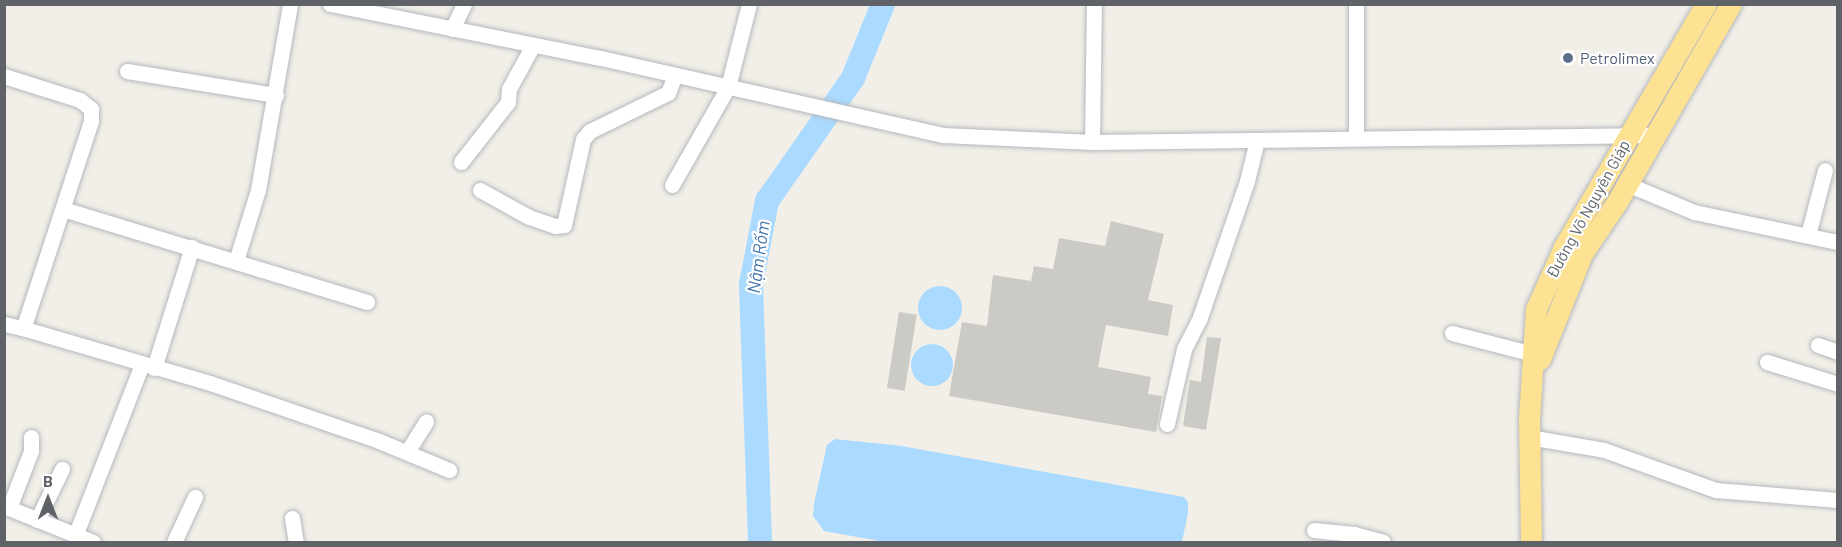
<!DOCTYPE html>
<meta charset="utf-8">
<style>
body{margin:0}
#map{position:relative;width:1842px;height:547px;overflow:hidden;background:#f1efe8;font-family:Barlow,sans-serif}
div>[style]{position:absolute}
.water>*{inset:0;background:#aadaff}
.round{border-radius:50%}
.river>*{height:24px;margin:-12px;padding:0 12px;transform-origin:12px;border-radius:12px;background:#aadaff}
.building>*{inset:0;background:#cccac5;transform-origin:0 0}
.roads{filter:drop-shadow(0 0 2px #b5b8bc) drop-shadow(0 0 2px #b5b8bc)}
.minor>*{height:15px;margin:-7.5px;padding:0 7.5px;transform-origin:7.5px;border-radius:7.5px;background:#fff}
.highway>*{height:21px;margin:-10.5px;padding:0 10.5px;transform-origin:10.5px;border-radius:10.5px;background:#fde293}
.dots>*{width:16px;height:16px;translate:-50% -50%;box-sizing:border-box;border:3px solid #fff;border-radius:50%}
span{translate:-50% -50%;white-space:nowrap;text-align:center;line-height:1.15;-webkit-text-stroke:4.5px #fff;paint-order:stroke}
.service-label{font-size:16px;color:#4e5e75}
.left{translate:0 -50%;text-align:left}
.street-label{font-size:16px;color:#5f6368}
.water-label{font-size:18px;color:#4174aa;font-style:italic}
.frame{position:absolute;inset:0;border:6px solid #5f6368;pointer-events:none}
.north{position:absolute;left:18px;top:469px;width:60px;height:60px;-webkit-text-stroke:4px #fff;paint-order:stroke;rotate:0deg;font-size:16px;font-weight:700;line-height:24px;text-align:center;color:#5f6368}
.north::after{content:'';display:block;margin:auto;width:21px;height:27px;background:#5f6368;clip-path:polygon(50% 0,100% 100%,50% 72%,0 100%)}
</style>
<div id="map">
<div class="water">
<div class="round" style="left:918px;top:286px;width:44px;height:44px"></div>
<div class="round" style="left:911px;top:344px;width:42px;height:42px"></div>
<div style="clip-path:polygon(835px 439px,901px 446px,1184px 497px,1188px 502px,1188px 513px,1182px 542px,885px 542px,824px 531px,813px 516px,814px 504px,827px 445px)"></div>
</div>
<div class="river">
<div style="left:760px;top:542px;width:258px;rotate:-92deg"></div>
<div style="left:751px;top:284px;width:85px;rotate:-79.1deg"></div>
<div style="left:767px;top:201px;width:150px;rotate:-55deg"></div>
<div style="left:853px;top:78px;width:80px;rotate:-67.9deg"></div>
</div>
<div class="building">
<div style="clip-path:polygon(1111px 221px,1164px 234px,1148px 300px,1173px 305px,1168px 336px,1106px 325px,1098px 367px,1151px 377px,1148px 394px,1162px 396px,1156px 432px,949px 396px,962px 322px,987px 326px,993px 275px,1031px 281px,1034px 266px,1053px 269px,1059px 238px,1105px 246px)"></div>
<div style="left:899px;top:312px;width:18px;height:77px;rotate:9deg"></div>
<div style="clip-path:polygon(1207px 337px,1221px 338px,1206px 430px,1183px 426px,1190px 380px,1201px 382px)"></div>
</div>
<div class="roads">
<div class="minor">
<div style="left:330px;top:4px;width:276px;rotate:11.3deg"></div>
<div style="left:601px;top:58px;width:351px;rotate:12.7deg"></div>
<div style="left:943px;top:135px;width:149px;rotate:2.7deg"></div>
<div style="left:1092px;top:142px;width:563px;rotate:-0.71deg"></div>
<div style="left:452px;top:29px;width:28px;rotate:-64deg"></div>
<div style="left:127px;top:71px;width:151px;rotate:9.2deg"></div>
<div style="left:4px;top:76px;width:80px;rotate:17.5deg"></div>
<div style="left:80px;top:100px;width:14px;rotate:39deg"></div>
<div style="left:91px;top:109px;width:12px;rotate:90deg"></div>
<div style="left:91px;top:121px;width:213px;rotate:108.1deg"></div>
<div style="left:25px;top:323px;width:6px;rotate:121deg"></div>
<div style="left:22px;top:328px;width:18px;rotate:-167deg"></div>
<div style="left:1356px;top:138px;width:134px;rotate:-90deg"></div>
<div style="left:1092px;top:142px;width:138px;rotate:-89.2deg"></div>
<div style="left:461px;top:162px;width:76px;rotate:-51.9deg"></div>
<div style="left:508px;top:102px;width:13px;rotate:-86deg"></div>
<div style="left:509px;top:89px;width:50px;rotate:-61.4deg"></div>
<div style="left:1627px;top:184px;width:73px;rotate:22.7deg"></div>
<div style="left:1694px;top:212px;width:147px;rotate:11.8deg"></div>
<div style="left:672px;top:185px;width:113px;rotate:-60.3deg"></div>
<div style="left:728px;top:87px;width:86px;rotate:-75.8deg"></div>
<div style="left:480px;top:190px;width:56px;rotate:28.9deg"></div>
<div style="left:529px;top:217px;width:28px;rotate:19deg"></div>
<div style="left:555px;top:226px;width:9px;rotate:-6deg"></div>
<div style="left:564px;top:225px;width:88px;rotate:-77.5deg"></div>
<div style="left:583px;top:139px;width:11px;rotate:-49deg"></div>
<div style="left:590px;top:131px;width:87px;rotate:-26deg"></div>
<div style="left:668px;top:93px;width:19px;rotate:-69deg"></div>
<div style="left:63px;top:209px;width:318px;rotate:17deg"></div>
<div style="left:1808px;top:235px;width:67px;rotate:-75.3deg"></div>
<div style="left:236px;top:261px;width:74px;rotate:-72.8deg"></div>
<div style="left:258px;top:190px;width:189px;rotate:-80.2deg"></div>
<div style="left:22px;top:328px;width:196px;rotate:16.3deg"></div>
<div style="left:210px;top:383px;width:179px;rotate:18.9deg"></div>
<div style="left:379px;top:441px;width:76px;rotate:22.5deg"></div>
<div style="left:1452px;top:333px;width:92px;rotate:14.5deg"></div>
<div style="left:1818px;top:345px;width:21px;rotate:19deg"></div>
<div style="left:1767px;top:362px;width:74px;rotate:17.2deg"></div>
<div style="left:154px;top:368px;width:127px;rotate:-72.6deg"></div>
<div style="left:1167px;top:424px;width:77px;rotate:-77.2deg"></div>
<div style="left:1184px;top:349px;width:36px;rotate:-63deg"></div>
<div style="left:1200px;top:317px;width:144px;rotate:-70.9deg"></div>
<div style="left:1247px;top:181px;width:42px;rotate:-76.3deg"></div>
<div style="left:1529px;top:437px;width:76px;rotate:9.8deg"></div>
<div style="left:1604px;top:450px;width:119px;rotate:19.7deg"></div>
<div style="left:1716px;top:490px;width:122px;rotate:4.7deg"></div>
<div style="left:407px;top:452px;width:36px;rotate:-58deg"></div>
<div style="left:4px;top:506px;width:96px;rotate:22deg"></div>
<div style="left:9px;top:508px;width:61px;rotate:-68.9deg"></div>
<div style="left:31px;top:451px;width:14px;rotate:-90deg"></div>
<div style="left:292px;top:518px;width:24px;rotate:81deg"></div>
<div style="left:37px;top:520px;width:57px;rotate:-63.9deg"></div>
<div style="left:1314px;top:530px;width:40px;rotate:5.7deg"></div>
<div style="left:1354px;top:534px;width:30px;rotate:15deg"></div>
<div style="left:75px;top:536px;width:185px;rotate:-68.7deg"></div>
<div style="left:174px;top:542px;width:50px;rotate:-65deg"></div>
</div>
<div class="highway">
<div style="left:1540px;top:359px;width:113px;rotate:-68.2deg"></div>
<div style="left:1582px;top:254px;width:63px;rotate:-56.1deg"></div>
<div style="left:1617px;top:202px;width:228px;rotate:-60.1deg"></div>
<div style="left:1531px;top:542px;width:123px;rotate:-90.9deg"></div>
<div style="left:1529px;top:419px;width:110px;rotate:-86.4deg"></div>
<div style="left:1536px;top:309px;width:68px;rotate:-65.7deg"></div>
<div style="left:1564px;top:247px;width:281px;rotate:-59.7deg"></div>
</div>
</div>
<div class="dots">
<div style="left:1568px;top:58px;background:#5c6f8a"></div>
</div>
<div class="service-label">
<span class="left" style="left:1580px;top:58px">Petrolimex</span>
</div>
<div class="street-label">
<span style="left:1588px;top:209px;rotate:-61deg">Đường Võ Nguyên Giáp</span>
</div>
<div class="water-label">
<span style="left:758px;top:257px;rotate:-82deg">Nậm Rốm</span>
</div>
<div class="frame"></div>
<div class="north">B</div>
</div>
